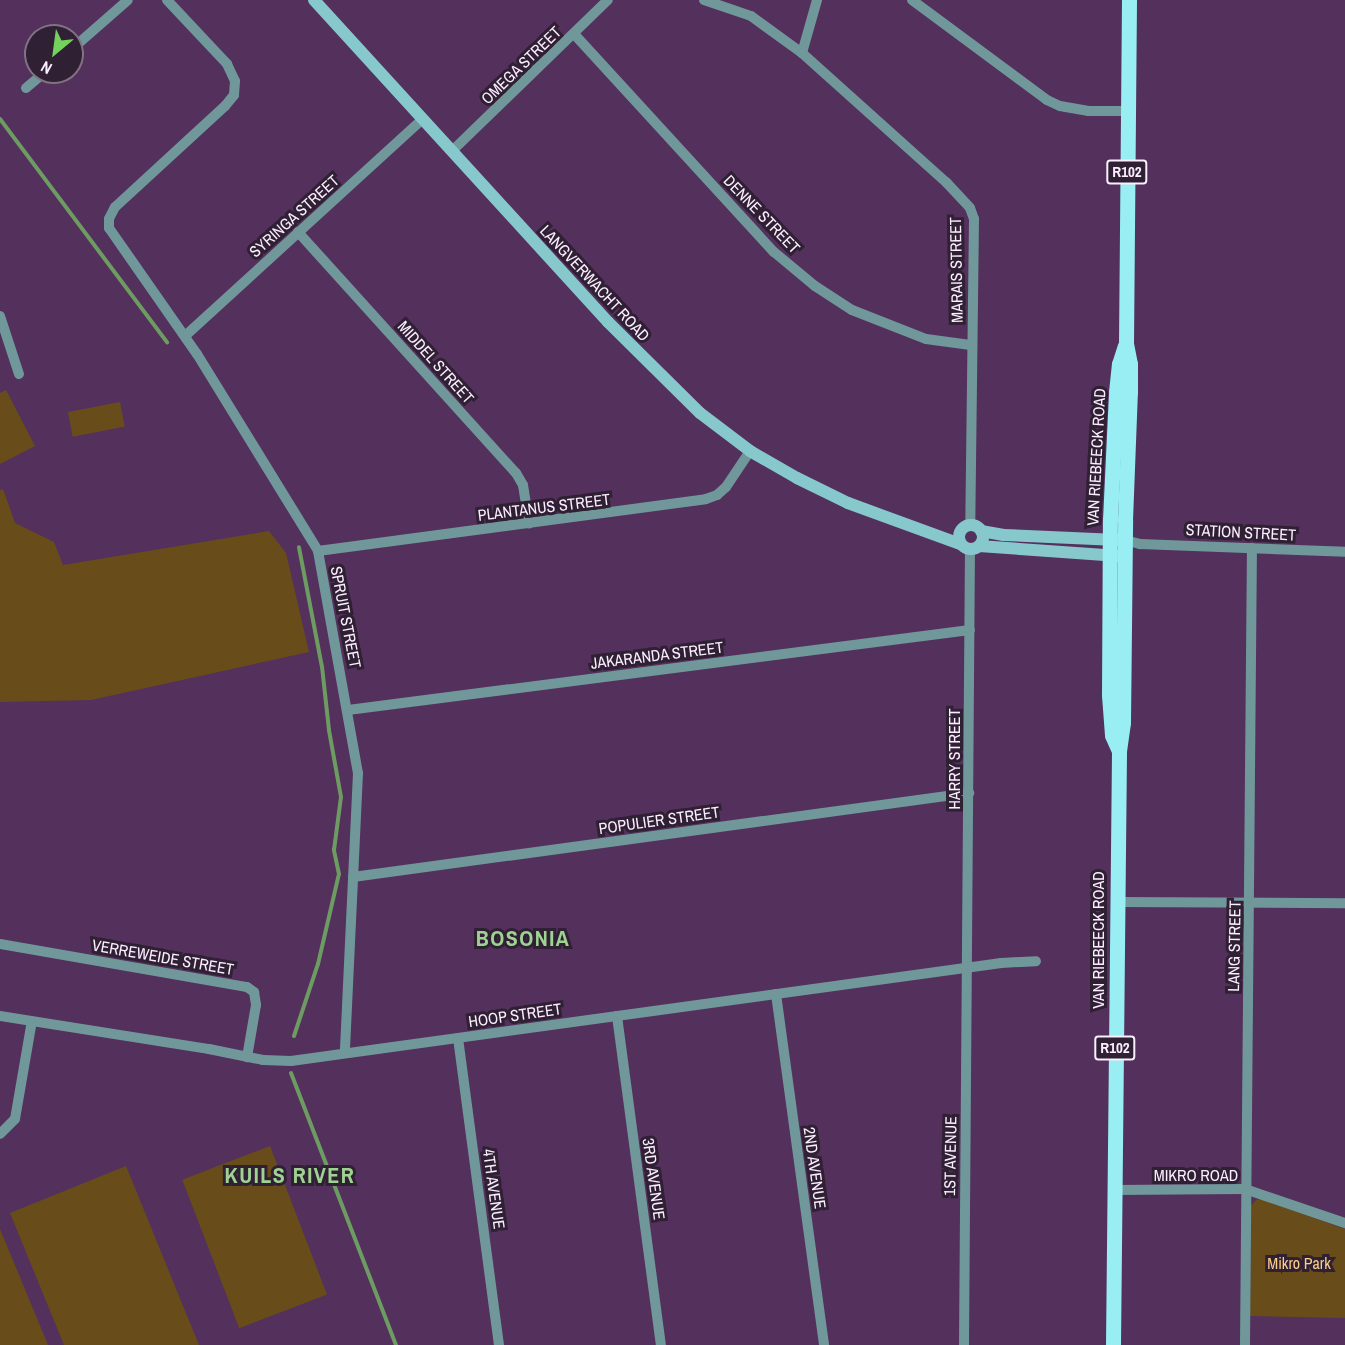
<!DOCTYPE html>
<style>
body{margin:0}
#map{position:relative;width:1345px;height:1345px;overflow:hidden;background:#54305c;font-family:"Archivo Narrow",sans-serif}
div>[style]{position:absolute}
.green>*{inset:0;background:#684d1b;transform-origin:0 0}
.stream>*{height:4px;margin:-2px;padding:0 2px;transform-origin:2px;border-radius:2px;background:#6d9c62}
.street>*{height:10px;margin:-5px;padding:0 5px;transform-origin:5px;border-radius:5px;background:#70989a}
.secondary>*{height:12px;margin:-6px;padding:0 6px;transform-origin:6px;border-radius:6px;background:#87c8cc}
.secondary>.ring{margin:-6px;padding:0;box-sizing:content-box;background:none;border:12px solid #87c8cc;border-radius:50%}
.primary>*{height:15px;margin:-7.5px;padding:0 7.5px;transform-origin:7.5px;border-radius:7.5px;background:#98eef2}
span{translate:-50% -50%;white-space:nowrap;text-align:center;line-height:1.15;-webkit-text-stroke:6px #302034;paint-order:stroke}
.shield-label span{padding:2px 4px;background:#302034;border:2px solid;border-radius:4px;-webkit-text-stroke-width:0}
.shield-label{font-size:15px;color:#fbeeff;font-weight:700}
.street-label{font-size:16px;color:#fbeeff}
.park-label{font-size:16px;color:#facf87}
.district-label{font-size:22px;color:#9fd293;font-weight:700;letter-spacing:1.5px}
.north{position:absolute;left:24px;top:24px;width:60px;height:60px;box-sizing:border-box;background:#302034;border:2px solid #817285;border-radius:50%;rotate:209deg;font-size:16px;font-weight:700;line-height:24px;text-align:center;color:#fbeeff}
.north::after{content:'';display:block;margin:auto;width:21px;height:27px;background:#73d25c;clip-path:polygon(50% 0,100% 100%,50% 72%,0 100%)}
</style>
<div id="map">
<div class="green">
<div style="clip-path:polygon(6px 390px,35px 446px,0 464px,0 393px)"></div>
<div style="left:120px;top:402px;width:25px;height:53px;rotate:79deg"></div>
<div style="clip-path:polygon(3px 489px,15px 523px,54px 542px,63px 565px,269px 531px,286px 553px,309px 652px,91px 700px,0 702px,0 490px)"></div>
<div style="left:270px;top:1146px;width:159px;height:94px;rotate:69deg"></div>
<div style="clip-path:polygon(126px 1166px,199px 1345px,64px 1345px,10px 1213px)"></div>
<div style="clip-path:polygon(1262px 1199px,1345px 1229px,1345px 1318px,1250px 1316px,1251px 1206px,1256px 1200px)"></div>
<div style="clip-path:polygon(0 1229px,48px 1345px,0 1345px)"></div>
</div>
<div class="stream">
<div style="left:0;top:119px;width:279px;rotate:53.2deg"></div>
<div style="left:294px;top:1036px;width:76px;rotate:-71.6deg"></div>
<div style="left:318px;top:964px;width:92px;rotate:-76.9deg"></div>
<div style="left:339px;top:874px;width:25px;rotate:-102deg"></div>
<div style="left:334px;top:850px;width:53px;rotate:-82.5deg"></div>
<div style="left:341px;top:797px;width:68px;rotate:-100.2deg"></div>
<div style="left:329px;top:730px;width:63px;rotate:-96.3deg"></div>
<div style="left:322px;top:667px;width:122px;rotate:-100.9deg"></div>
<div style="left:291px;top:1073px;width:292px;rotate:68.9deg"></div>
</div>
<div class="street">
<div style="left:167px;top:0;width:88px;rotate:46.8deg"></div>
<div style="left:227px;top:64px;width:19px;rotate:65deg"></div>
<div style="left:235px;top:81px;width:14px;rotate:94deg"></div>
<div style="left:234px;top:95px;width:14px;rotate:129deg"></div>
<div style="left:225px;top:106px;width:149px;rotate:137.4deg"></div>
<div style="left:115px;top:207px;width:13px;rotate:117deg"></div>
<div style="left:109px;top:219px;width:9px;rotate:90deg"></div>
<div style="left:109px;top:228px;width:154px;rotate:55.1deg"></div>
<div style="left:197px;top:354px;width:231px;rotate:58.4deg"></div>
<div style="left:318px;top:551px;width:226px;rotate:79.8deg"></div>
<div style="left:358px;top:773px;width:279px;rotate:92.7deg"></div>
<div style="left:704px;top:0;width:50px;rotate:18.8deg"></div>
<div style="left:751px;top:16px;width:63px;rotate:36deg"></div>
<div style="left:802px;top:53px;width:193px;rotate:41.9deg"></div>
<div style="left:946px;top:182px;width:35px;rotate:47deg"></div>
<div style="left:970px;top:208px;width:12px;rotate:70deg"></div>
<div style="left:974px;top:219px;width:306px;rotate:90.7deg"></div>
<div style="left:912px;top:0;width:168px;rotate:36.5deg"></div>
<div style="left:1047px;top:100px;width:14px;rotate:25deg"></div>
<div style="left:1060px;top:106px;width:29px;rotate:10deg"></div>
<div style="left:1089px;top:111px;width:39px"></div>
<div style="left:575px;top:35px;width:294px;rotate:47.5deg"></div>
<div style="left:774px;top:252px;width:53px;rotate:39.7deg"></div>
<div style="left:815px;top:286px;width:44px;rotate:33deg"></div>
<div style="left:852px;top:310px;width:79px;rotate:21.4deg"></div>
<div style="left:926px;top:339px;width:45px;rotate:7.6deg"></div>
<div style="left:72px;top:49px;width:74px;rotate:-41.2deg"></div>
<div style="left:802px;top:53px;width:55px;rotate:-74.2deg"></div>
<div style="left:26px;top:88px;width:25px;rotate:-40deg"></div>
<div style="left:452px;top:151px;width:217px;rotate:-44.1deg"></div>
<div style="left:298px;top:232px;width:325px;rotate:47.9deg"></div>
<div style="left:516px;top:473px;width:14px;rotate:60deg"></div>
<div style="left:523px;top:485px;width:39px;rotate:81deg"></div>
<div style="left:0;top:316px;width:61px;rotate:71.9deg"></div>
<div style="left:185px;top:336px;width:322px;rotate:-42.4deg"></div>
<div style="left:1125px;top:540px;width:16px;rotate:15deg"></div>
<div style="left:1140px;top:544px;width:205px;rotate:2.2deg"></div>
<div style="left:318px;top:551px;width:391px;rotate:-7.6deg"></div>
<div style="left:706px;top:499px;width:12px;rotate:-20deg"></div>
<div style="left:717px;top:495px;width:12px;rotate:-42deg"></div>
<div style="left:726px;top:487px;width:43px;rotate:-56.3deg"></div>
<div style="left:348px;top:710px;width:627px;rotate:-7.33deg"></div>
<div style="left:353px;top:877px;width:622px;rotate:-7.77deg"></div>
<div style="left:1116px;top:902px;width:229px;rotate:0.3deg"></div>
<div style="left:0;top:944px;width:251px;rotate:9.9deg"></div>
<div style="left:247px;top:987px;width:9px;rotate:36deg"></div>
<div style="left:254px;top:992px;width:13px;rotate:81deg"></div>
<div style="left:256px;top:1005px;width:53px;rotate:99.8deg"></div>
<div style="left:776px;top:994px;width:354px;rotate:82.2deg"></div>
<div style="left:0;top:1016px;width:212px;rotate:9deg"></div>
<div style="left:209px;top:1049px;width:55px;rotate:11.5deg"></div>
<div style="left:263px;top:1060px;width:28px;rotate:2deg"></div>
<div style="left:291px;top:1061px;width:717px;rotate:-7.86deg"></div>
<div style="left:1001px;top:963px;width:35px;rotate:-3deg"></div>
<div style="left:617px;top:1016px;width:332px;rotate:82.4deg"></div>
<div style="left:458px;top:1038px;width:310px;rotate:82.4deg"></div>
<div style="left:0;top:1134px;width:21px;rotate:-45deg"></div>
<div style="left:15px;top:1119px;width:99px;rotate:-80.2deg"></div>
<div style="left:1114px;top:1190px;width:131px;rotate:-0.4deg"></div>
<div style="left:1245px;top:1189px;width:106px;rotate:18.8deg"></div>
<div style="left:964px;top:1345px;width:795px;rotate:-89.57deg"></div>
<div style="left:1245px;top:1345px;width:797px;rotate:-89.5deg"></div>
</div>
<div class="secondary">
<div style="left:314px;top:0;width:436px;rotate:47.6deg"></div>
<div style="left:608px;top:322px;width:129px;rotate:44.7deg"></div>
<div style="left:700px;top:413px;width:63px;rotate:37.2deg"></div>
<div style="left:750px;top:451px;width:54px;rotate:29.9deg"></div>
<div style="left:797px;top:478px;width:57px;rotate:26.1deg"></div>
<div style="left:848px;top:503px;width:119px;rotate:20.1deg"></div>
<div class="ring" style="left:959px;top:525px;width:12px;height:12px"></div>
<div style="left:981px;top:531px;width:23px;rotate:10deg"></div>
<div style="left:1004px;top:535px;width:113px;rotate:2.5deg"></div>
<div style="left:979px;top:546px;width:140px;rotate:4.1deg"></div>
</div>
<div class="primary">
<div style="left:1119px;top:751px;width:17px;rotate:-114deg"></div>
<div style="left:1112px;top:735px;width:40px;rotate:-94.3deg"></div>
<div style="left:1109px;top:695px;width:175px;rotate:-89.7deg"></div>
<div style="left:1110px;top:520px;width:128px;rotate:-87.3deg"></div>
<div style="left:1116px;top:392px;width:28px;rotate:-84deg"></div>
<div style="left:1119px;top:364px;width:19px;rotate:-72deg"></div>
<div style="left:1113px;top:1345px;width:594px;rotate:-89.42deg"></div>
<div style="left:1119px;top:751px;width:28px;rotate:-82deg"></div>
<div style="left:1123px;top:723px;width:203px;rotate:-89.4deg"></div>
<div style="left:1125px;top:520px;width:128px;rotate:-87.8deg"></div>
<div style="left:1130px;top:392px;width:28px;rotate:-90deg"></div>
<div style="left:1130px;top:364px;width:20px;rotate:-101deg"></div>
<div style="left:1126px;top:344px;width:344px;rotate:-89.5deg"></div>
</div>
<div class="shield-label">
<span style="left:1127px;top:172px">R102</span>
<span style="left:1115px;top:1048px">R102</span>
</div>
<div class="street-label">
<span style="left:521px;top:65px;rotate:-44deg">OMEGA STREET</span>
<span style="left:762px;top:214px;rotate:46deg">DENNE STREET</span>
<span style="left:294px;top:216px;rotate:-42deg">SYRINGA STREET</span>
<span style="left:956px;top:270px;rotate:-91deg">MARAIS STREET</span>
<span style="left:595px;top:283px;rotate:47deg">LANGVERWACHT ROAD</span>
<span style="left:436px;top:362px;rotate:48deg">MIDDEL STREET</span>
<span style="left:1096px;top:457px;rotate:-87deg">VAN RIEBEECK ROAD</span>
<span style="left:544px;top:507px;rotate:-7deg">PLANTANUS STREET</span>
<span style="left:1241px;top:532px;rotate:3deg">STATION STREET</span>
<span style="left:346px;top:617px;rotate:79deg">SPRUIT STREET</span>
<span style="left:657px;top:655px;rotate:-7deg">JAKARANDA STREET</span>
<span style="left:954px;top:759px;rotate:-90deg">HARRY STREET</span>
<span style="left:659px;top:820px;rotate:-8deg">POPULIER STREET</span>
<span style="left:1098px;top:940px;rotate:-90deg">VAN RIEBEECK ROAD</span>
<span style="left:1234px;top:946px;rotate:-89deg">LANG STREET</span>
<span style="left:163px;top:957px;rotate:10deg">VERREWEIDE STREET</span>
<span style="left:515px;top:1015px;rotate:-8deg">HOOP STREET</span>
<span style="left:950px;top:1156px;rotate:-89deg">1ST AVENUE</span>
<span style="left:815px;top:1168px;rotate:82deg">2ND AVENUE</span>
<span style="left:1196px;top:1175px">MIKRO ROAD</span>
<span style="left:654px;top:1179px;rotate:82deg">3RD AVENUE</span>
<span style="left:494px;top:1189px;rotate:82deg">4TH AVENUE</span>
</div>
<div class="park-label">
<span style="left:1299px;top:1263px">Mikro Park</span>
</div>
<div class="district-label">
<span style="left:523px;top:939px">BOSONIA</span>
<span style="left:290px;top:1176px">KUILS RIVER</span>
</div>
<div class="north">N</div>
</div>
